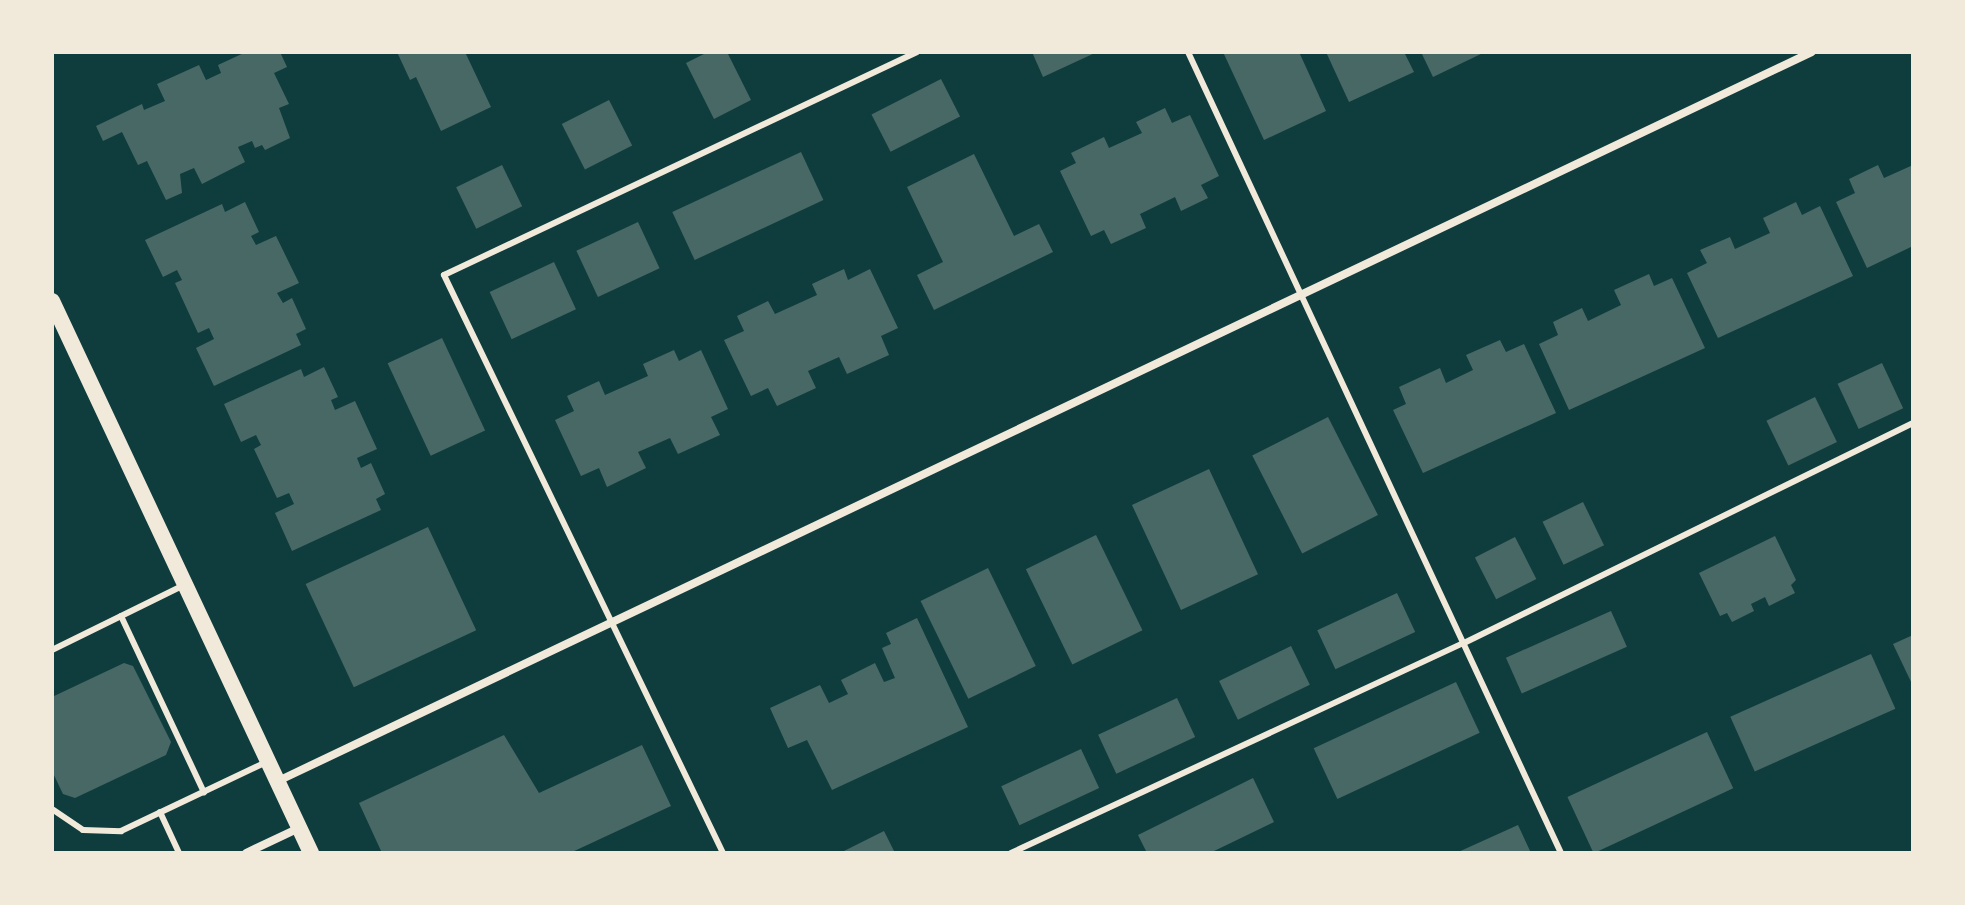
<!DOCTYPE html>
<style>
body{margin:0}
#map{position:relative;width:1965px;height:905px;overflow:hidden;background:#0f3d3e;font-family:"Titillium Web",sans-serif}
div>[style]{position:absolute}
.building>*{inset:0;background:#486865;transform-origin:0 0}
.service>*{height:6px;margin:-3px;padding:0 3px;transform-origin:3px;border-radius:3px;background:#f1e9da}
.minor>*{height:8px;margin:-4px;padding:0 4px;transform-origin:4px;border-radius:4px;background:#f1e9da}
.secondary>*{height:16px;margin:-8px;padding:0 8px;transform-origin:8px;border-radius:8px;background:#f1e9da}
span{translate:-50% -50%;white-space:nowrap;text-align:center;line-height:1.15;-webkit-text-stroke:8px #f1e9da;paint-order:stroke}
.frame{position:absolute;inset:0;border:54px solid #f1e9da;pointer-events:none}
</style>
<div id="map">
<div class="building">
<div style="clip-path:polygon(246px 52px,280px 52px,287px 67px,274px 73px,289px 104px,279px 108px,290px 138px,265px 150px,262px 145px,255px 148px,252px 141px,238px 147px,245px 162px,202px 184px,194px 168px,180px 174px,182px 193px,166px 200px,147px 161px,138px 165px,122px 132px,103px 141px,96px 126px,142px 104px,144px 110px,165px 101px,157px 84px,199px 65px,206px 80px,221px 73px,218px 65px)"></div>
<div style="clip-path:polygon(397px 52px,465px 52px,491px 107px,441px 131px,416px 77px,410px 80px)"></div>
<div style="clip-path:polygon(708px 52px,727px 52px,751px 100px,714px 119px,686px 63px)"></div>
<div style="clip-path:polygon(1032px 52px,1097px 52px,1043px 77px)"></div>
<div style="clip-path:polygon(1223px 52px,1299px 52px,1326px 111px,1264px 140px)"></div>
<div style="clip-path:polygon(1326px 52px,1404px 52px,1414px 72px,1349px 102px)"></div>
<div style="clip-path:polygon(1421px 52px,1485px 52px,1433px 77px)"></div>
<div style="left:941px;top:79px;width:42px;height:78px;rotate:63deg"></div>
<div style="left:609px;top:100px;width:51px;height:53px;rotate:63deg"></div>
<div style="clip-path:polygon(1165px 108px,1172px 123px,1190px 115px,1219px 176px,1201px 185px,1208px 198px,1181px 211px,1175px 197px,1140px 214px,1146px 228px,1111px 244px,1104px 230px,1091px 236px,1060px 171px,1076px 163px,1071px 153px,1104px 137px,1109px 148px,1142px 133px,1136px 122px)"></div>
<div style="left:801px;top:152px;width:53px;height:142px;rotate:65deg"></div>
<div style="clip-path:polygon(974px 154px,1014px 236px,1039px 224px,1053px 252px,934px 310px,917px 275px,943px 262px,907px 187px)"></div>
<div style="left:502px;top:165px;width:46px;height:51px;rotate:64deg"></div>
<div style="clip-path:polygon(1878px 165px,1884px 178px,1913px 165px,1913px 246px,1867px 268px,1836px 202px,1855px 193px,1849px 179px)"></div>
<div style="clip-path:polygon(245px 202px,259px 232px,251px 236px,256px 245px,276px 236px,299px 283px,277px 293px,283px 303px,292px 298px,306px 329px,296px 334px,301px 345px,214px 386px,196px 348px,214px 339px,209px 328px,198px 333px,175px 283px,182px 280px,177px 270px,163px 277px,145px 240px,222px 204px,225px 212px)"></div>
<div style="clip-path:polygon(1796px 202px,1802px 215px,1820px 206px,1853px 276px,1718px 338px,1687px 273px,1707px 263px,1700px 250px,1730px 237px,1735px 249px,1770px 233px,1763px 218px)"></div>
<div style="left:638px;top:222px;width:51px;height:68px;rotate:65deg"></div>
<div style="left:554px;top:262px;width:52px;height:71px;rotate:65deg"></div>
<div style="clip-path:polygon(844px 269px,848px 280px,870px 269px,898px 328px,881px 336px,889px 355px,847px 374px,839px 357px,808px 371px,816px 388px,777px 406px,768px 388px,751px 396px,724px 340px,744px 331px,737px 316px,768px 301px,775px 314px,817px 295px,812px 284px)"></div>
<div style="clip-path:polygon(1649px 274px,1654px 286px,1672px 278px,1705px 348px,1569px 410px,1539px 344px,1558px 335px,1553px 322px,1582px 308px,1588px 321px,1621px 305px,1614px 290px)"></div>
<div style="left:442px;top:338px;width:102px;height:60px;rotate:65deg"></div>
<div style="clip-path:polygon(1500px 340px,1506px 352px,1524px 344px,1556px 413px,1423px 473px,1393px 410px,1406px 404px,1399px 387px,1440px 368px,1446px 383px,1473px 370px,1466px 355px)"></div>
<div style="clip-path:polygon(674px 350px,679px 361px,701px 350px,728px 409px,711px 417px,720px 435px,678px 454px,670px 438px,638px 452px,646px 468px,607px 487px,599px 468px,581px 476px,555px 420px,574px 411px,567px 396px,599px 381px,605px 395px,648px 376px,643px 364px)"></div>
<div style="left:1882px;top:363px;width:50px;height:49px;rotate:65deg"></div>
<div style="clip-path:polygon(324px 367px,338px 397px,331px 400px,335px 410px,355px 401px,377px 449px,357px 458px,361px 468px,371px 463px,385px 494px,376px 499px,381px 510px,292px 551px,275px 513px,294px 504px,289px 493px,277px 498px,254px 449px,261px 445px,256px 435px,241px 442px,224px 404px,301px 369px,304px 377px)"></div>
<div style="left:1815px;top:397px;width:50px;height:54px;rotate:64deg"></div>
<div style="left:1328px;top:417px;width:110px;height:85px;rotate:63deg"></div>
<div style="left:1209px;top:469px;width:116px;height:85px;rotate:65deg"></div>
<div style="left:1583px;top:502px;width:48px;height:45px;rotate:64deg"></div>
<div style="left:428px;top:527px;width:114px;height:135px;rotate:65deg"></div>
<div style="left:1096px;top:535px;width:106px;height:78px;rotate:64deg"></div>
<div style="clip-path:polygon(1775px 536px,1796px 580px,1791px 585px,1795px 593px,1769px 606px,1765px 597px,1751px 604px,1754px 611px,1732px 622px,1727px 613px,1720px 616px,1699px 573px)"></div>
<div style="left:1515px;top:537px;width:47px;height:45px;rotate:63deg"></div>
<div style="left:988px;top:568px;width:109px;height:75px;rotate:64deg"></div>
<div style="left:1397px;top:593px;width:43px;height:88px;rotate:65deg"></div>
<div style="left:1611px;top:611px;width:39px;height:115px;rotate:66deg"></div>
<div style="clip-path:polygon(917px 618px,968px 727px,832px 790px,807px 740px,788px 748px,770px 708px,820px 685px,829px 703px,848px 694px,841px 680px,875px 663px,884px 682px,895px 678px,882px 648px,891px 644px,886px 633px)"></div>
<div style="clip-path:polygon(1913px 635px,1913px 686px,1893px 644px)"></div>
<div style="left:1291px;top:646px;width:43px;height:80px;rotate:64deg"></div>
<div style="left:1871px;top:654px;width:60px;height:154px;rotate:66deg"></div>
<div style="clip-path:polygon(124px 663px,133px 666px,171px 742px,166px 755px,75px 798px,63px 794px,52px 771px,52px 697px)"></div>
<div style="left:1456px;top:682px;width:56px;height:157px;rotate:65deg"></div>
<div style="left:1177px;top:698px;width:43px;height:87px;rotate:65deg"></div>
<div style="left:1707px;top:732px;width:62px;height:154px;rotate:65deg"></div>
<div style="clip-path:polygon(504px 735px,539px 793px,642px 745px,671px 806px,570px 853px,382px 853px,359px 803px)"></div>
<div style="left:1081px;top:749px;width:43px;height:88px;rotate:65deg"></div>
<div style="clip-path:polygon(1253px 778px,1274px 822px,1210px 853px,1147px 853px,1138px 835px)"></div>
<div style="clip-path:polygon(1518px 825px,1531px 853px,1456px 853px)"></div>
<div style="clip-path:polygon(884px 831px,895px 853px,840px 853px)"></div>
</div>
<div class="service">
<div style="left:1188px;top:52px;width:884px;rotate:65.03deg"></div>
<div style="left:121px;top:616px;width:195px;rotate:64.8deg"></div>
<div style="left:52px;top:650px;width:145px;rotate:-26.2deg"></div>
<div style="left:52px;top:809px;width:37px;rotate:34deg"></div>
<div style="left:83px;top:830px;width:38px;rotate:2deg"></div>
<div style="left:121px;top:831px;width:161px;rotate:-25.4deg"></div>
<div style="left:160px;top:812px;width:45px;rotate:65.1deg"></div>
<div style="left:723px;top:853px;width:642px;rotate:-115.77deg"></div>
<div style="left:444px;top:275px;width:523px;rotate:-25.24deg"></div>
<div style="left:1011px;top:853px;width:499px;rotate:-24.9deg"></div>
<div style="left:1464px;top:643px;width:500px;rotate:-26.1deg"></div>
</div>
<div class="minor">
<div style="left:278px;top:781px;width:1698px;rotate:-25.42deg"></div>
<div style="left:246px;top:853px;width:59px;rotate:-25.3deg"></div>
</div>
<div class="secondary">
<div style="left:52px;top:301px;width:610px;rotate:64.86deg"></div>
</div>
<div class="frame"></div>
</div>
